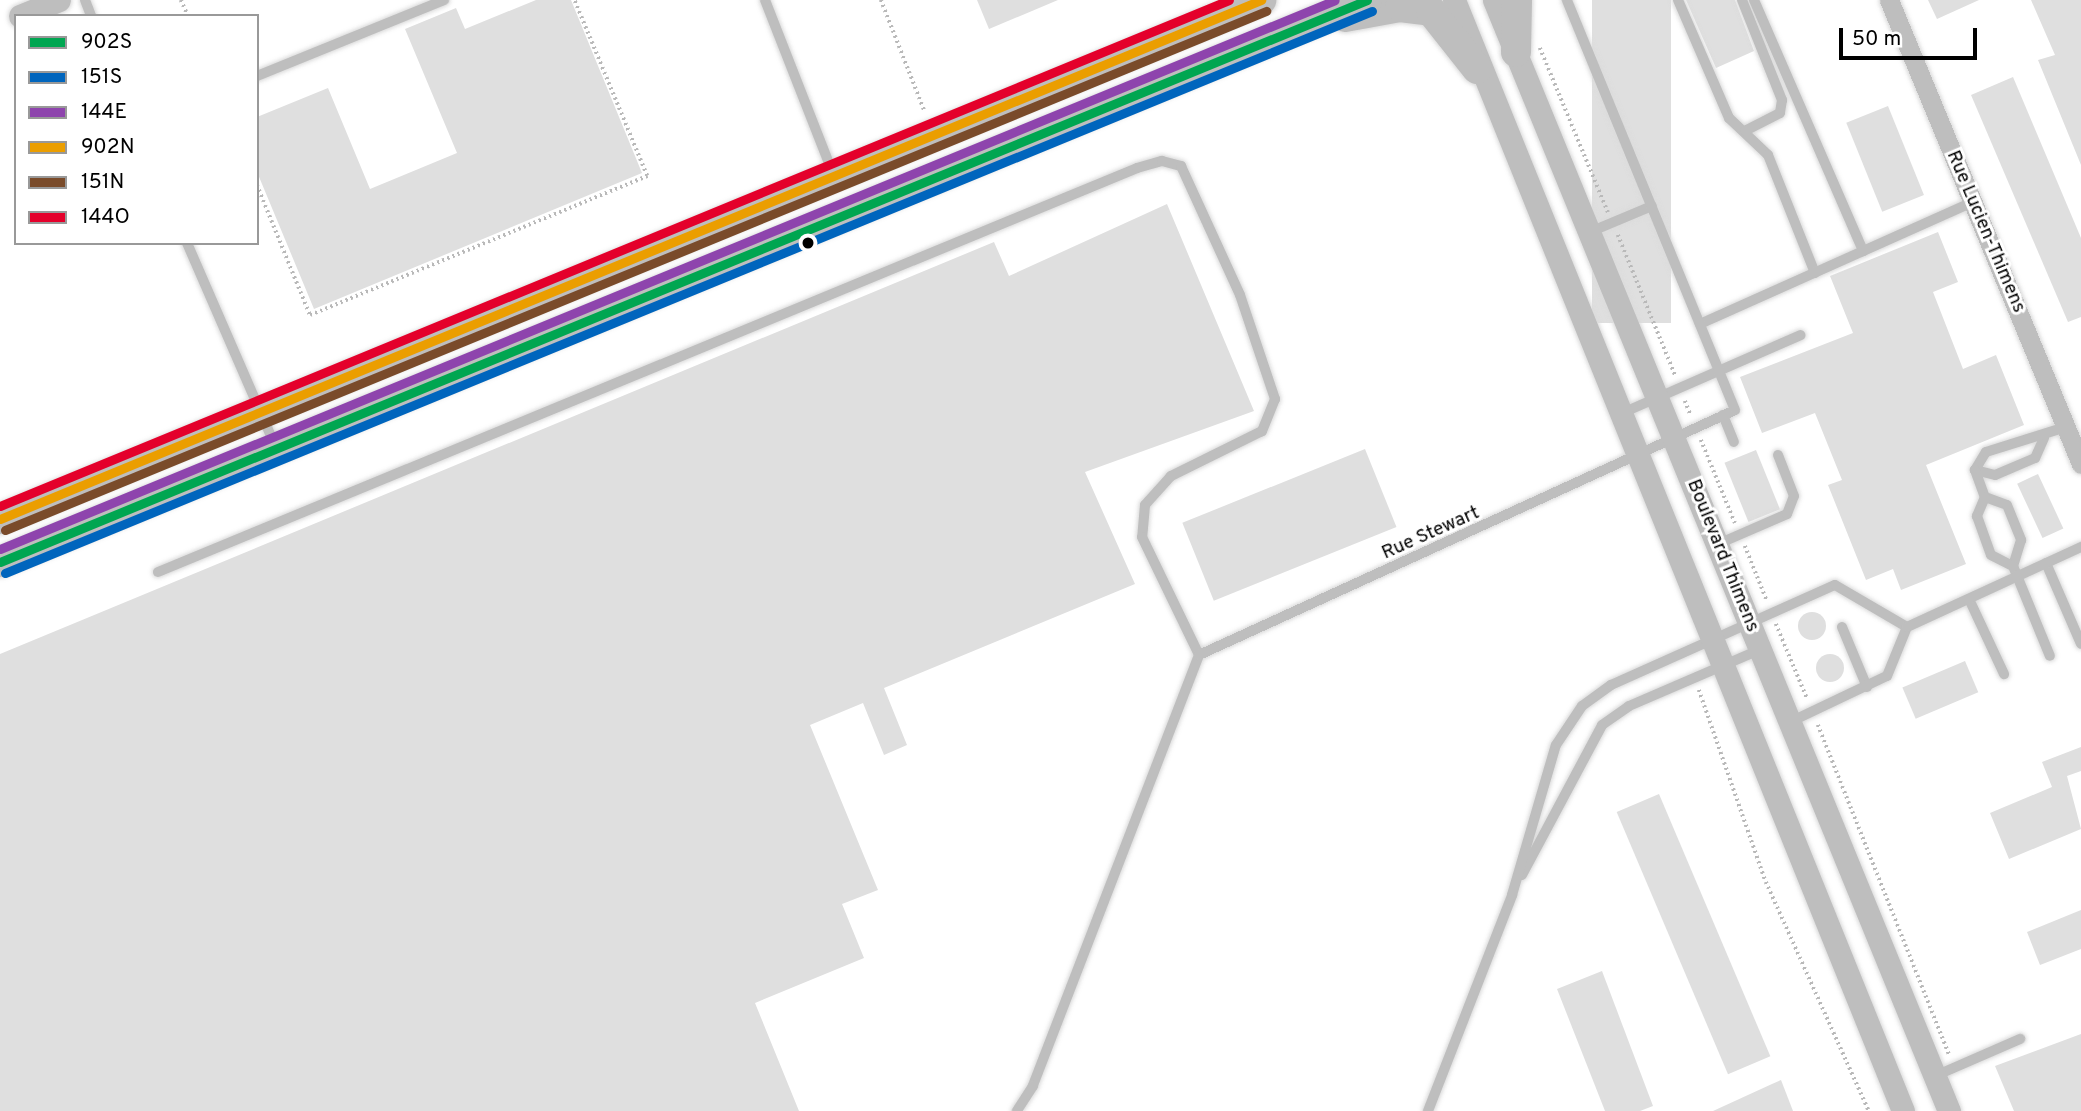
<!DOCTYPE html>
<style>
body{margin:0}
#map{position:relative;width:2081px;height:1111px;overflow:hidden;background:#fff;font-family:Overpass,sans-serif}
div>[style]{position:absolute}
.building>*{inset:0;background:#dfdfdf;transform-origin:0 0}
.round{border-radius:50%}
.path>*{height:3.5px;margin-top:-1.75px;transform-origin:0;background:repeating-linear-gradient(90deg,#b9b9b9 0 2px,transparent 0 5.5px)}
.roads{filter:drop-shadow(0 0 2px #dbdbdb) drop-shadow(0 0 2px #dbdbdb)}
.service>*{height:10px;margin:-5px;padding:0 5px;transform-origin:5px;border-radius:5px;background:#bebebe}
.minor>*{height:19px;margin:-9.5px;padding:0 9.5px;transform-origin:9.5px;border-radius:9.5px;background:#bebebe}
.tertiary>*{height:23px;margin:-11.5px;padding:0 11.5px;transform-origin:11.5px;border-radius:11.5px;background:#bebebe}
.primary>*{height:30px;margin:-15px;padding:0 15px;transform-origin:15px;border-radius:15px;background:#bebebe}
.bus-1>*{height:9px;margin:-4.5px;padding:0 4.5px;transform-origin:4.5px;border-radius:4.5px;background:#00a651}
.bus-2>*{height:9px;margin:-4.5px;padding:0 4.5px;transform-origin:4.5px;border-radius:4.5px;background:#0065bd}
.bus-3>*{height:9px;margin:-4.5px;padding:0 4.5px;transform-origin:4.5px;border-radius:4.5px;background:#8e44ad}
.bus-4>*{height:9px;margin:-4.5px;padding:0 4.5px;transform-origin:4.5px;border-radius:4.5px;background:#eb9e00}
.bus-5>*{height:9px;margin:-4.5px;padding:0 4.5px;transform-origin:4.5px;border-radius:4.5px;background:#7a4b2a}
.bus-6>*{height:9px;margin:-4.5px;padding:0 4.5px;transform-origin:4.5px;border-radius:4.5px;background:#e4002b}
.dots>*{width:19px;height:19px;translate:-50% -50%;box-sizing:border-box;border:4px solid #fff;border-radius:50%}
span{translate:-50% -50%;white-space:nowrap;text-align:center;line-height:1.15;-webkit-text-stroke:6px #fff;paint-order:stroke}
.street-label{font-size:19px;color:#000}
.legend{position:absolute;left:14px;top:14px;width:245px;height:231px;box-sizing:border-box;background:#fff;border:2px solid #999;margin:0;padding:9px 12px;list-style:none;font-size:21px;color:#000}
.legend li{display:flex;align-items:center;gap:14px;height:35px}
.legend b{width:35px;border:2px solid #999}
.scale{position:absolute;left:1839px;top:28px;width:138px;height:32px;box-sizing:border-box;border:4px solid #000;border-top:0;padding-left:9px;font-size:21px;line-height:24px;white-space:nowrap;color:#000;-webkit-text-stroke:5px #fff;paint-order:stroke}
</style>
<div id="map">
<div class="building">
<div style="clip-path:polygon(536px 0,571px 0,642px 173px,314px 309px,257px 172px,257px 117px,328px 88px,370px 189px,457px 153px,405px 29px,456px 8px,465px 29px)"></div>
<div style="clip-path:polygon(977px 0,1058px 0,989px 29px)"></div>
<div style="left:1592px;top:0;width:79px;height:323px"></div>
<div style="clip-path:polygon(1686px 0,1735px 0,1754px 51px,1716px 68px)"></div>
<div style="clip-path:polygon(1928px 0,1979px 0,1937px 19px)"></div>
<div style="clip-path:polygon(2031px 0,2081px 0,2081px 165px,2038px 60px,2055px 55px)"></div>
<div style="clip-path:polygon(2013px 77px,2081px 238px,2081px 317px,2068px 322px,1971px 95px)"></div>
<div style="left:1888px;top:106px;width:96px;height:45px;rotate:68deg"></div>
<div style="clip-path:polygon(1167px 204px,1254px 411px,1085px 472px,1135px 584px,884px 688px,907px 745px,884px 755px,863px 703px,810px 725px,878px 890px,842px 904px,864px 958px,755px 1003px,799px 1111px,0 1111px,0 654px,994px 242px,1009px 276px)"></div>
<div style="clip-path:polygon(1938px 232px,1958px 282px,1933px 292px,1963px 369px,1996px 355px,2024px 425px,1926px 465px,1966px 564px,1901px 590px,1893px 569px,1866px 580px,1828px 485px,1842px 480px,1815px 413px,1762px 433px,1740px 377px,1853px 333px,1830px 276px)"></div>
<div style="left:1365px;top:449px;width:84px;height:197px;rotate:68deg"></div>
<div style="left:1756px;top:450px;width:64px;height:34px;rotate:68deg"></div>
<div style="left:2038px;top:474px;width:60px;height:23px;rotate:65deg"></div>
<div class="round" style="left:1798px;top:612px;width:28px;height:28px"></div>
<div class="round" style="left:1816px;top:654px;width:28px;height:28px"></div>
<div style="left:1965px;top:661px;width:34px;height:68px;rotate:67deg"></div>
<div style="clip-path:polygon(2081px 747px,2081px 771px,2067px 776px,2081px 829px,2009px 859px,1990px 813px,2052px 787px,2042px 762px)"></div>
<div style="left:1659px;top:794px;width:285px;height:46px;rotate:67deg"></div>
<div style="clip-path:polygon(2081px 910px,2081px 949px,2040px 965px,2027px 932px)"></div>
<div style="clip-path:polygon(1602px 971px,1653px 1106px,1640px 1111px,1605px 1111px,1557px 989px)"></div>
<div style="clip-path:polygon(2081px 1034px,2081px 1111px,2014px 1111px,1995px 1066px)"></div>
<div style="clip-path:polygon(1781px 1080px,1793px 1111px,1713px 1111px,1772px 1084px)"></div>
</div>
<div class="path">
<div style="left:181px;top:0;width:17px;rotate:66deg"></div>
<div style="left:881px;top:0;width:120px;rotate:68.6deg"></div>
<div style="left:1540px;top:48px;width:178px;rotate:67.5deg"></div>
<div style="left:257px;top:185px;width:140px;rotate:67.8deg"></div>
<div style="left:310px;top:315px;width:365px;rotate:-22.4deg"></div>
<div style="left:647px;top:176px;width:191px;rotate:-112.5deg"></div>
<div style="left:1618px;top:235px;width:153px;rotate:67.8deg"></div>
<div style="left:1685px;top:401px;width:16px;rotate:68deg"></div>
<div style="left:1701px;top:440px;width:90px;rotate:67.7deg"></div>
<div style="left:1745px;top:546px;width:59px;rotate:68.2deg"></div>
<div style="left:1776px;top:624px;width:80px;rotate:67.3deg"></div>
<div style="left:1699px;top:690px;width:203px;rotate:70.8deg"></div>
<div style="left:1766px;top:882px;width:251px;rotate:65.8deg"></div>
<div style="left:1818px;top:725px;width:355px;rotate:68.3deg"></div>
</div>
<div class="roads">
<div class="service">
<div style="left:85px;top:0;width:17px;rotate:69deg"></div>
<div style="left:765px;top:0;width:184px;rotate:68.6deg"></div>
<div style="left:1678px;top:0;width:129px;rotate:66.6deg"></div>
<div style="left:1729px;top:118px;width:54px;rotate:43.5deg"></div>
<div style="left:1768px;top:155px;width:127px;rotate:68.3deg"></div>
<div style="left:1742px;top:0;width:108px;rotate:68.2deg"></div>
<div style="left:1782px;top:100px;width:13px;rotate:99deg"></div>
<div style="left:1780px;top:113px;width:39px;rotate:153deg"></div>
<div style="left:1754px;top:0;width:274px;rotate:66.5deg"></div>
<div style="left:257px;top:76px;width:202px;rotate:-22.1deg"></div>
<div style="left:1590px;top:232px;width:67px;rotate:-22.8deg"></div>
<div style="left:187px;top:243px;width:220px;rotate:66.5deg"></div>
<div style="left:1700px;top:324px;width:299px;rotate:-24.1deg"></div>
<div style="left:1620px;top:414px;width:197px;rotate:-23.6deg"></div>
<div style="left:1723px;top:415px;width:29px;rotate:68deg"></div>
<div style="left:2044px;top:438px;width:22px;rotate:114deg"></div>
<div style="left:2035px;top:458px;width:43px;rotate:157deg"></div>
<div style="left:1995px;top:475px;width:21px;rotate:-166deg"></div>
<div style="left:1975px;top:470px;width:21px;rotate:-59deg"></div>
<div style="left:1986px;top:452px;width:84px;rotate:-17.4deg"></div>
<div style="left:1975px;top:470px;width:29px;rotate:70deg"></div>
<div style="left:1985px;top:497px;width:23px;rotate:20deg"></div>
<div style="left:2007px;top:505px;width:38px;rotate:68deg"></div>
<div style="left:2021px;top:540px;width:27px;rotate:107deg"></div>
<div style="left:2013px;top:566px;width:97px;rotate:67.7deg"></div>
<div style="left:1985px;top:497px;width:21px;rotate:113deg"></div>
<div style="left:1977px;top:516px;width:41px;rotate:70.3deg"></div>
<div style="left:1991px;top:555px;width:25px;rotate:27deg"></div>
<div style="left:1718px;top:544px;width:75px;rotate:-23.5deg"></div>
<div style="left:1787px;top:514px;width:19px;rotate:-69deg"></div>
<div style="left:1794px;top:496px;width:44px;rotate:-111.3deg"></div>
<div style="left:2046px;top:563px;width:88px;rotate:66.6deg"></div>
<div style="left:158px;top:572px;width:1059px;rotate:-22.42deg"></div>
<div style="left:1137px;top:168px;width:26px;rotate:-16deg"></div>
<div style="left:1162px;top:161px;width:20px;rotate:15deg"></div>
<div style="left:1181px;top:166px;width:142px;rotate:65.4deg"></div>
<div style="left:1240px;top:295px;width:110px;rotate:71.4deg"></div>
<div style="left:1275px;top:399px;width:35px;rotate:112deg"></div>
<div style="left:1262px;top:431px;width:102px;rotate:153.7deg"></div>
<div style="left:1171px;top:476px;width:39px;rotate:132deg"></div>
<div style="left:1145px;top:505px;width:32px;rotate:95deg"></div>
<div style="left:1142px;top:537px;width:131px;rotate:64.2deg"></div>
<div style="left:1199px;top:655px;width:462px;rotate:111.1deg"></div>
<div style="left:1033px;top:1086px;width:30px;rotate:123deg"></div>
<div style="left:1969px;top:599px;width:83px;rotate:65deg"></div>
<div style="left:1842px;top:627px;width:65px;rotate:67.4deg"></div>
<div style="left:1199px;top:655px;width:589px;rotate:-24.56deg"></div>
<div style="left:1735px;top:410px;width:443px;rotate:-112.3deg"></div>
<div style="left:1790px;top:722px;width:107px;rotate:-25.4deg"></div>
<div style="left:1887px;top:676px;width:53px;rotate:-67.8deg"></div>
<div style="left:1522px;top:875px;width:170px;rotate:-61.9deg"></div>
<div style="left:1602px;top:725px;width:33px;rotate:-35deg"></div>
<div style="left:1629px;top:706px;width:142px;rotate:-23.3deg"></div>
<div style="left:1935px;top:1076px;width:93px;rotate:-23.5deg"></div>
<div style="left:1428px;top:1111px;width:232px;rotate:-68.7deg"></div>
<div style="left:1512px;top:895px;width:156px;rotate:-73.7deg"></div>
<div style="left:1556px;top:745px;width:47px;rotate:-56.3deg"></div>
<div style="left:1582px;top:706px;width:36px;rotate:-36deg"></div>
<div style="left:1611px;top:685px;width:245px;rotate:-24.1deg"></div>
<div style="left:1835px;top:585px;width:83px;rotate:30.3deg"></div>
<div style="left:1907px;top:627px;width:192px;rotate:-24.7deg"></div>
</div>
<div class="minor">
<div style="left:1889px;top:0;width:502px;rotate:67.52deg"></div>
</div>
<div class="tertiary">
<div style="left:1454px;top:0;width:1198px;rotate:67.99deg"></div>
<div style="left:1494px;top:0;width:1201px;rotate:67.73deg"></div>
<div style="left:20px;top:16px;width:42px;rotate:-22.3deg"></div>
</div>
<div class="primary">
<div style="left:1345px;top:17px;width:56px;rotate:-10.3deg"></div>
<div style="left:1400px;top:7px;width:31px;rotate:7deg"></div>
<div style="left:1431px;top:11px;width:74px;rotate:51.6deg"></div>
<div style="left:1516px;top:52px;width:52px;rotate:-88.9deg"></div>
<div style="left:0;top:519px;width:1364px;rotate:-22.37deg"></div>
<div style="left:0;top:562px;width:1478px;rotate:-22.35deg"></div>
</div>
</div>
<div class="bus-1">
<div style="left:0;top:562px;width:1478px;rotate:-22.35deg"></div>
</div>
<div class="bus-2">
<div style="left:5px;top:573px;width:1478px;rotate:-22.35deg"></div>
</div>
<div class="bus-3">
<div style="left:0;top:549px;width:1443px;rotate:-22.35deg"></div>
</div>
<div class="bus-4">
<div style="left:0;top:519px;width:1364px;rotate:-22.37deg"></div>
</div>
<div class="bus-5">
<div style="left:5px;top:530px;width:1364px;rotate:-22.37deg"></div>
</div>
<div class="bus-6">
<div style="left:0;top:506px;width:1329px;rotate:-22.38deg"></div>
</div>
<div class="dots">
<div style="left:808px;top:243px;background:#000"></div>
</div>
<div class="street-label">
<span style="left:1985px;top:232px;rotate:67deg">Rue Lucien-Thimens</span>
<span style="left:1431px;top:534px;rotate:-24deg">Rue Stewart</span>
<span style="left:1722px;top:556px;rotate:68deg">Boulevard Thimens</span>
</div>
<ul class="legend">
<li><b style="height:9px;background:#00a651"></b>902S</li>
<li><b style="height:9px;background:#0065bd"></b>151S</li>
<li><b style="height:9px;background:#8e44ad"></b>144E</li>
<li><b style="height:9px;background:#eb9e00"></b>902N</li>
<li><b style="height:9px;background:#7a4b2a"></b>151N</li>
<li><b style="height:9px;background:#e4002b"></b>144O</li>
</ul>
<div class="scale">50 m</div>
</div>
